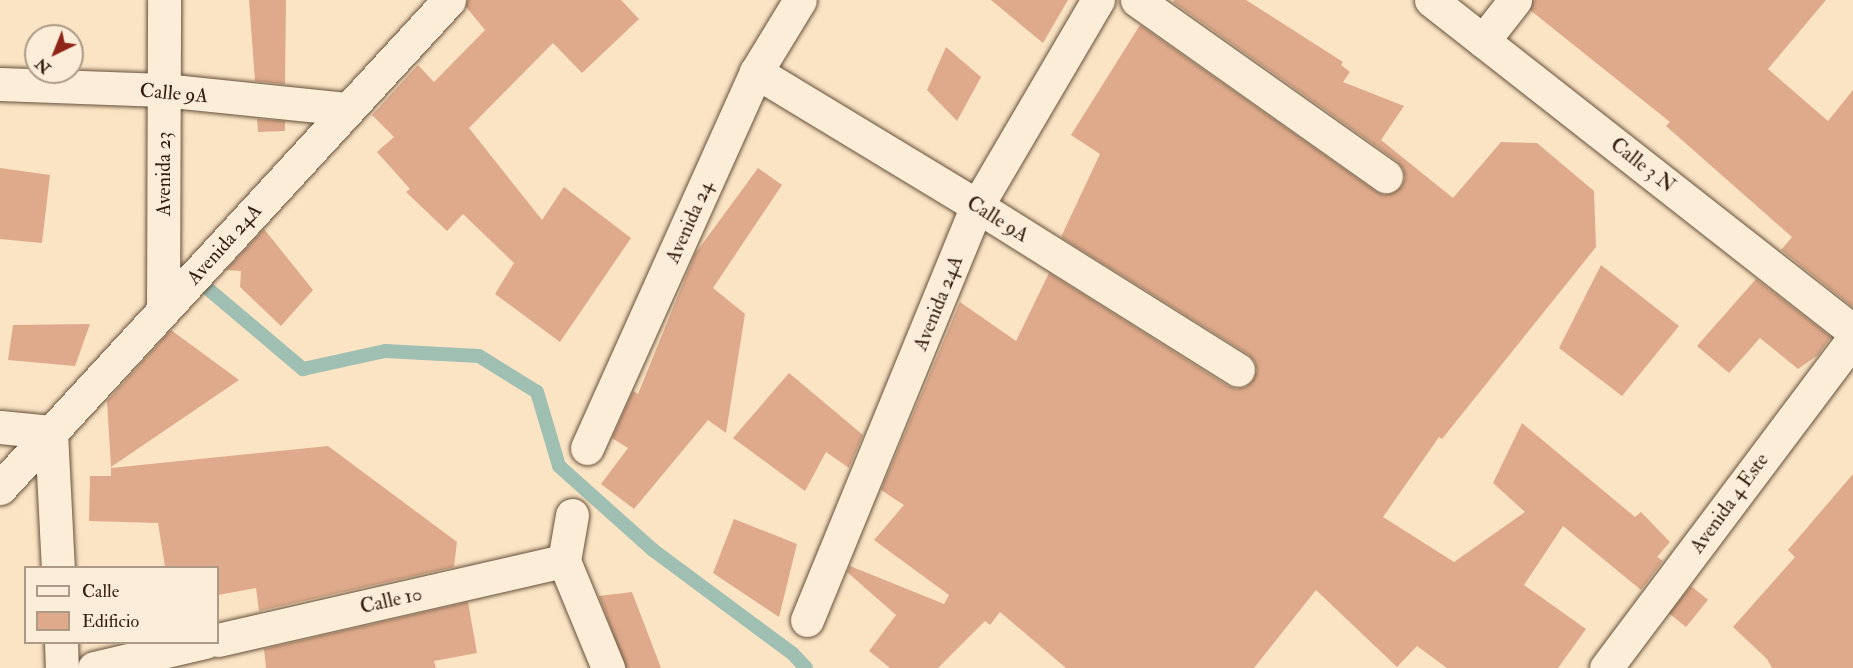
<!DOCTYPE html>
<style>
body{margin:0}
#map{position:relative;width:1853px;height:668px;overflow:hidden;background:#fbe4c4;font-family:"IM FELL Double Pica",serif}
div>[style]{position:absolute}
.stream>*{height:14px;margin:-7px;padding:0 7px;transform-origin:7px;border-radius:7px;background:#9fbfb3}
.building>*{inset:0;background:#deaa8b;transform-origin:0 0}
.roads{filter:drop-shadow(0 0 2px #65503a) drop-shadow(0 0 2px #65503a)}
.minor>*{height:33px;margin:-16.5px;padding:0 16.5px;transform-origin:16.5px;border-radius:16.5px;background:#fcedd9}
span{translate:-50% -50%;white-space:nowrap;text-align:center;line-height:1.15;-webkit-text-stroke:4.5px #fcedd9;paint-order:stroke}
.street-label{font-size:20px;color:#331e0c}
.legend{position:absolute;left:24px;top:566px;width:195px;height:78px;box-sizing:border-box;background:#fcedd9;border:2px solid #ac9a87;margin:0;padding:8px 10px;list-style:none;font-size:18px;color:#331e0c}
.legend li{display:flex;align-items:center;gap:12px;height:30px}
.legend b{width:30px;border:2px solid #ac9a87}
.north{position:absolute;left:24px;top:24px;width:60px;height:60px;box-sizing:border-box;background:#fcedd9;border:2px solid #ac9a87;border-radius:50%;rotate:223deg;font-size:16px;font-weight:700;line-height:24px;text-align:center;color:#331e0c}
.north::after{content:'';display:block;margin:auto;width:21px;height:27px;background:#8f2418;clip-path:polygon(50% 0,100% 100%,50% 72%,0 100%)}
</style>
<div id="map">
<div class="stream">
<div style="left:194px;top:277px;width:143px;rotate:40.2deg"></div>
<div style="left:303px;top:369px;width:84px;rotate:-12.4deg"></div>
<div style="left:385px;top:351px;width:94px;rotate:3deg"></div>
<div style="left:479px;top:356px;width:68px;rotate:31.8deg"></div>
<div style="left:537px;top:392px;width:77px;rotate:73.4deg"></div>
<div style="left:559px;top:466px;width:126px;rotate:41.8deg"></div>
<div style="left:653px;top:550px;width:174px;rotate:36.6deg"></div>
<div style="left:793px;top:654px;width:19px;rotate:47deg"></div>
</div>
<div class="building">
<div style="clip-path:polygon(249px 0,286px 0,285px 84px,255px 81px)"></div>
<div style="clip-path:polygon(467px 0,621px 0,639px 19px,582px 73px,553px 43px,469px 128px,542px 220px,564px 187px,631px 238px,560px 342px,495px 294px,514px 263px,463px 214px,447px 231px,406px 192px,410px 189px,377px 152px,394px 137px,372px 115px,418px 65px,434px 82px,485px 30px,466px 7px)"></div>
<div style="clip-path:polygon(991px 0,1068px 0,1043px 43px)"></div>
<div style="clip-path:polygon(1174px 0,1246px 0,1343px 62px,1341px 65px,1350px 72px,1343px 82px,1404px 106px,1381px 140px,1453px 198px,1501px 142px,1537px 143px,1594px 191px,1596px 247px,1442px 439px,1439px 437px,1383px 517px,1454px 562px,1525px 512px,1493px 483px,1522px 423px,1635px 517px,1641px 512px,1670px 542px,1657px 557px,1663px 561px,1641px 590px,1563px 526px,1524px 585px,1586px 629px,1558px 668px,1447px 668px,1417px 646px,1397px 667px,1316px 590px,1254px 668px,1066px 668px,1000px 612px,990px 625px,985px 621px,938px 668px,890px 668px,869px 651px,896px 615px,847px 572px,850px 566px,944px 604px,949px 595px,874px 540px,904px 505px,881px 490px,960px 302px,1016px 341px,1049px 273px,1228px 386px,1237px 389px,1246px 387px,1254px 379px,1257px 370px,1255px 362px,1248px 354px,1061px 237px,1100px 154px,1071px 135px,1140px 25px,1375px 191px,1384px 195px,1393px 193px,1402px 186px,1405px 178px,1403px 169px,1397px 161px,1173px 2px)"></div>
<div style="clip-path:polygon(1533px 0,1826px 0,1768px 69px,1828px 121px,1853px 90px,1853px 307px,1781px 250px,1792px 237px,1666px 126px,1670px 122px,1530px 10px)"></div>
<div style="clip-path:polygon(946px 47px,981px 77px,957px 121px,927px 90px)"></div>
<div style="clip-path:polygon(257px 119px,285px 121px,285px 131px,258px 132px)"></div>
<div style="clip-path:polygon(0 168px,50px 175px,42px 243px,0 239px)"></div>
<div style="clip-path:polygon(758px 168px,782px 185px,713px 288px,745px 314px,726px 433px,708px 420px,634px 509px,601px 484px,628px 448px,612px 438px,633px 391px,638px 394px,695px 254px)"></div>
<div style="clip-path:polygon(264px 229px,313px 290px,281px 326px,240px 287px,241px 271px,226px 270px)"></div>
<div style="clip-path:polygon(1601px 265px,1679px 326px,1622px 396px,1559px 348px)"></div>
<div style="clip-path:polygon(1756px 279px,1831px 337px,1818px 355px,1798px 369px,1760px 338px,1729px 373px,1697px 346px)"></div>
<div style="clip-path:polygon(90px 324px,75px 366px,8px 360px,13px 325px)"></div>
<div style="clip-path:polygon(171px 330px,239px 380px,111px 467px,107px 401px)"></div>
<div style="clip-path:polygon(789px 373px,863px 435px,849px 468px,826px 452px,805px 491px,733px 438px)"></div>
<div style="clip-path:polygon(328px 446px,457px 542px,454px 567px,259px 611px,256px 588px,218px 595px,218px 567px,165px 567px,158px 523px,89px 521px,90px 476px,111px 476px,111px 468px)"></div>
<div style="clip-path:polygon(1853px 474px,1853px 668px,1772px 668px,1767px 659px,1733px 627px,1795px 557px,1788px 550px)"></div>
<div style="clip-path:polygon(734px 519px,797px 544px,779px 617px,713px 573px)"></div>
<div style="left:1691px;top:586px;width:22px;height:35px;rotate:39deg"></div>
<div style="clip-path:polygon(632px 592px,661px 668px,626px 668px,599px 596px)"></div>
<div style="clip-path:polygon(468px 602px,477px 653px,434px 661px,436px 668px,266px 668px,264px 649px)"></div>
</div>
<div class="roads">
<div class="minor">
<div style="left:1137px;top:0;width:305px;rotate:35.3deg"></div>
<div style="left:1431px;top:0;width:536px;rotate:38.11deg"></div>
<div style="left:1483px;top:41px;width:52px;rotate:-52deg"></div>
<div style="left:756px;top:72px;width:258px;rotate:31.2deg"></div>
<div style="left:977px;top:206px;width:308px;rotate:32.1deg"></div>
<div style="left:0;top:84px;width:163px;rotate:2.1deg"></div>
<div style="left:163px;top:90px;width:186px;rotate:5.9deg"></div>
<div style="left:163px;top:311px;width:311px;rotate:-89.8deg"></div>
<div style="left:0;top:427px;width:51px;rotate:5.6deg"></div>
<div style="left:51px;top:432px;width:136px;rotate:87.1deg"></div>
<div style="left:587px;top:448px;width:412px;rotate:-65.8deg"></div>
<div style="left:756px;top:72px;width:84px;rotate:-58.6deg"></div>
<div style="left:0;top:488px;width:663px;rotate:-47.38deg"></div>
<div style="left:572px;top:515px;width:47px;rotate:99.9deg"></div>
<div style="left:564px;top:561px;width:116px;rotate:67.6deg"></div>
<div style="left:807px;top:620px;width:448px;rotate:-67.7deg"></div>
<div style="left:977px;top:206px;width:239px;rotate:-59.6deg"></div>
<div style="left:218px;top:640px;width:355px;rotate:-12.9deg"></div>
<div style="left:61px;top:642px;width:26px;rotate:88deg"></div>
<div style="left:94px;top:668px;width:114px;rotate:-13.2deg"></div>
<div style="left:1606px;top:668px;width:411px;rotate:-53.1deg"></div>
</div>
</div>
<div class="street-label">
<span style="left:174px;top:93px;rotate:5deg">Calle 9A</span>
<span style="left:1643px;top:165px;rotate:38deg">Calle 3 N</span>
<span style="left:163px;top:174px;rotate:-90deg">Avenida 23</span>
<span style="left:998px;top:219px;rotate:32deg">Calle 9A</span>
<span style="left:689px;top:222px;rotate:-66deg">Avenida 24</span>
<span style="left:224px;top:244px;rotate:-48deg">Avenida 24A</span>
<span style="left:938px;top:303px;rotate:-68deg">Avenida 24A</span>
<span style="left:1729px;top:503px;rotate:-54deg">Avenida 4 Este</span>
<span style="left:391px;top:600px;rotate:-13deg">Calle 10</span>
</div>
<ul class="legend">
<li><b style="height:8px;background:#fcedd9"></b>Calle</li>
<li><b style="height:16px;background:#deaa8b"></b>Edificio</li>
</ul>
<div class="north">N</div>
</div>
